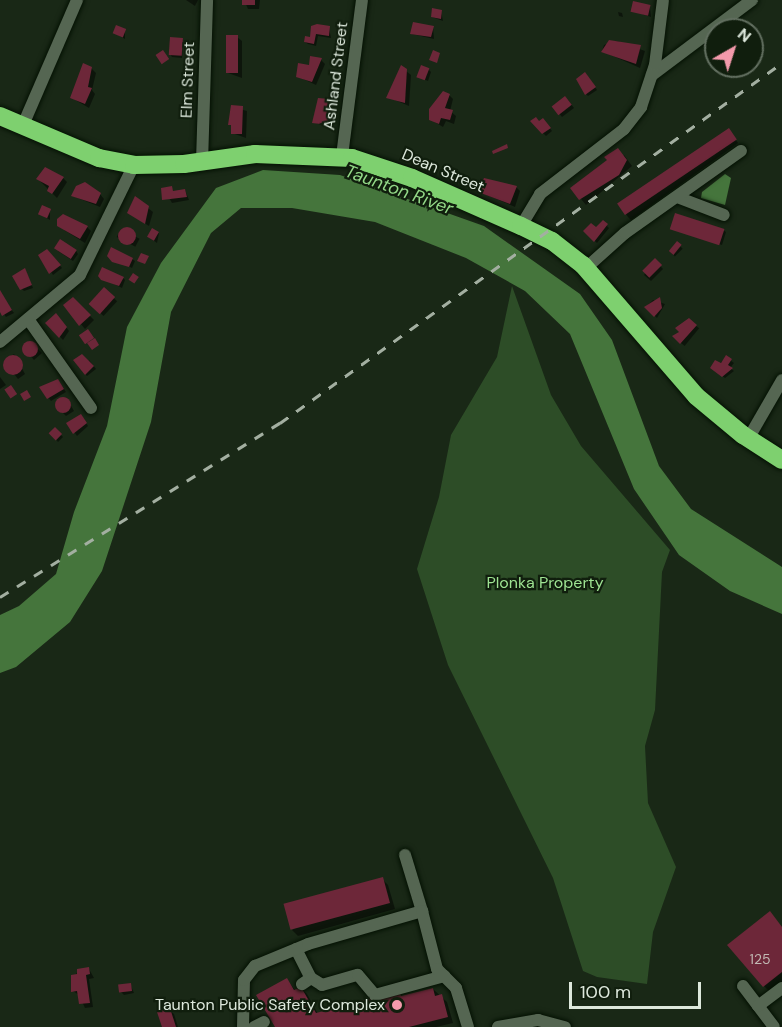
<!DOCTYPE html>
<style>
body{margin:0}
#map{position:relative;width:782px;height:1027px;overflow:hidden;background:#192816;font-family:"DM Sans",sans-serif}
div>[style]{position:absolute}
.green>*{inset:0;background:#2d4d27}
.water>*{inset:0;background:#45753c}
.shadow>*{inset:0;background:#0007;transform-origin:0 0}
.building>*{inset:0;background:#6d2739;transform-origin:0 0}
.round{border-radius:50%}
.roads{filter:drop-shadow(0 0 2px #041103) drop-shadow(0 0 2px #041103)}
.minor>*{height:12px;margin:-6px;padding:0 6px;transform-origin:6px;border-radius:6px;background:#556652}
.highway>*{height:18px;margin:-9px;padding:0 9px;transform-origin:9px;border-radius:9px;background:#7ed06f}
.rail>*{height:3px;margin-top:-1.5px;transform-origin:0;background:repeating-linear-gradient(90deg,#a3afa1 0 10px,transparent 0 20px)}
.dots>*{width:16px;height:16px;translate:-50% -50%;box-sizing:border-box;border:3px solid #101e0d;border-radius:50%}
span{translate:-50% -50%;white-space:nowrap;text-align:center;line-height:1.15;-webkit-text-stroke:4.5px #101e0d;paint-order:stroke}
.number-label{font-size:14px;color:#c1b8b3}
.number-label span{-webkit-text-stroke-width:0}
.street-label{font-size:16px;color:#dde8dc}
.park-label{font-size:16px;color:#9ee392}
.poi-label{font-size:16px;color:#dde8dc}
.right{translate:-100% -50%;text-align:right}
.water-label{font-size:18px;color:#93d887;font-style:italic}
.north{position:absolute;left:704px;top:18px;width:60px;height:60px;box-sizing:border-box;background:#101e0d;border:2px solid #626f60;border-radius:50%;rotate:39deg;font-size:16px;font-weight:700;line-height:24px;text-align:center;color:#dde8dc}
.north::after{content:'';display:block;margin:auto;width:21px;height:27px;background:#f39aab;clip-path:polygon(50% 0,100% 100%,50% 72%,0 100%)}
.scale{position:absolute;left:569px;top:982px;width:132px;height:27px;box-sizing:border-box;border:3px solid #dde8dc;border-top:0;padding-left:8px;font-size:18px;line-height:21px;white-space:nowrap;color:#dde8dc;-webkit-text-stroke:4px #101e0d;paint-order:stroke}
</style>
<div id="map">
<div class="green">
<div style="clip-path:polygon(512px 286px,551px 395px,581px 446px,670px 550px,662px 572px,655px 710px,645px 746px,648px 803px,676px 867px,653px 932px,647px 984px,597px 977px,583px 971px,553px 878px,448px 665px,417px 569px,439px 497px,451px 435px,497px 357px)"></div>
</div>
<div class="water">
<div style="clip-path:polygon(263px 170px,340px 175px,484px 226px,580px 294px,612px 340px,659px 466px,691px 509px,782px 567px,782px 614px,730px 591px,679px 555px,634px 489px,570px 334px,525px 291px,466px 258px,375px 222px,292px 208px,241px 208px,211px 233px,171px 312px,151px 422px,102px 571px,70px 622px,16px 667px,0 673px,0 615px,19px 606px,56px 574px,74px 512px,107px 426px,127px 327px,161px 263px,216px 188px)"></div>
<div style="clip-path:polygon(725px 174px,731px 178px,725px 205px,701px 198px,702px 192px)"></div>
</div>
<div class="shadow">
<div style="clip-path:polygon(186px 0,198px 0,195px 6px)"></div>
<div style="clip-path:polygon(244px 0,260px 0,259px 9px,248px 9px)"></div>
<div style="clip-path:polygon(650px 7px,651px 17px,633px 11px)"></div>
<div style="clip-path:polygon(441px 11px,443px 21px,432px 17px)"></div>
<div style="clip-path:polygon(618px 12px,622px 13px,623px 17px,619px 16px)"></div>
<div style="clip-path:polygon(313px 27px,329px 28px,331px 38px,318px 36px,316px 46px,308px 44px,305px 42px,311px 39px)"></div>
<div style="clip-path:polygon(433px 27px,434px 39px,412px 34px)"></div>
<div style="clip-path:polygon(125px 31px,125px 39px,115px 33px)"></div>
<div style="clip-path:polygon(237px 37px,242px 41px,242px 78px,228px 73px)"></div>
<div style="clip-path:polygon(183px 39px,182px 58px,172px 57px,170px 54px)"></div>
<div style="clip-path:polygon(617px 41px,645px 51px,640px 68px,602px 51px,604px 45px)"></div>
<div style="clip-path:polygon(321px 60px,325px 64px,316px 85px,297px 76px)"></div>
<div style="clip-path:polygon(91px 68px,96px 73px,92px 90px,95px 94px,89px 108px,72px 98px)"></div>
<div style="clip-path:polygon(428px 69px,431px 72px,428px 81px,419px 77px)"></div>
<div style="clip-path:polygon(406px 71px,411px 75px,409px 106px,388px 97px)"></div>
<div style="clip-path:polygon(588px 77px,597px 90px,588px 96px,586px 94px)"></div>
<div style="clip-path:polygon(449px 95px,453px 99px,450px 111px,456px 116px,454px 124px,446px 121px,443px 127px,430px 119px)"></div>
<div style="clip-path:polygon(328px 100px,332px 105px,332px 129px,313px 122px)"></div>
<div style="clip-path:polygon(568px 100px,574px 108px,562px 117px,554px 107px)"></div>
<div style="clip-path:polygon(232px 107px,247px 111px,246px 138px,232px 133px)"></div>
<div style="clip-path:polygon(532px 122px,545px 122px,552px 131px,546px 136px)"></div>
<div style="clip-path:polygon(731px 133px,738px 143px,631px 220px,628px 217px,621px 207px)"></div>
<div style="clip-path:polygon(624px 155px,632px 166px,586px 205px,572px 188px)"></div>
<div style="clip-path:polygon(63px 178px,67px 182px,57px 198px,38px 179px)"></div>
<div style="clip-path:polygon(171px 187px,174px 193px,185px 190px,189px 200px,172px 203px,164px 189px)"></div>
<div style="clip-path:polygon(516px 187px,520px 191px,515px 207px,480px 192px)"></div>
<div style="clip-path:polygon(100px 194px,104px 199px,100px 207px,73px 196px)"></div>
<div style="clip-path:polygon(135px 198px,153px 212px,149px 226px,129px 213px)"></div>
<div style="clip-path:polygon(50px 210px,50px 220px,40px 214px)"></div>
<div style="clip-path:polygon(603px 222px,609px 228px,597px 243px,585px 231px,596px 229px)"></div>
<div style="clip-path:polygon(87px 227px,91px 231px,85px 243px,64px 230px)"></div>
<div style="clip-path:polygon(671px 228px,723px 230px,726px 232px,722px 245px)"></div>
<div style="left:121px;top:229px;width:21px;height:9px;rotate:28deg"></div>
<div style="clip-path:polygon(159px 233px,157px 243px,149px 237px)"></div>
<div style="left:677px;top:243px;width:8px;height:11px;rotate:45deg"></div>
<div style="clip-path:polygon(47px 251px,62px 268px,53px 275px,40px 255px)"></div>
<div style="clip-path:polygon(58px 251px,76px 251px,78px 254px,73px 261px)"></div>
<div style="clip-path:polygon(112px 258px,132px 259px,135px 261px,132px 268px)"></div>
<div style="clip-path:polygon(655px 260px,663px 269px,651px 281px,644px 275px)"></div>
<div style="clip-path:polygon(25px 270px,33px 288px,24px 291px,22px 289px)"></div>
<div style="clip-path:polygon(102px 278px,123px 278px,125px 280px,122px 288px)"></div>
<div style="left:104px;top:289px;width:18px;height:20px;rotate:43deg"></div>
<div style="clip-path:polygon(0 295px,14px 313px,6px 317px,0 309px)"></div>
<div style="clip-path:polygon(73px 299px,94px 320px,85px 329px,65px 305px)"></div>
<div style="clip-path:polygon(653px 300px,665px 304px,657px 318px,646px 307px)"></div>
<div style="clip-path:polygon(59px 318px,69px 331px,63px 340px,47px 323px)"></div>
<div style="left:689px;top:320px;width:13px;height:23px;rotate:39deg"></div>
<div style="clip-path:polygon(30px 341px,42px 353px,34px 360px,22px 346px)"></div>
<div style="clip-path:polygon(14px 354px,25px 374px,18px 379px,4px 361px)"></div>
<div style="clip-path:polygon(726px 357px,734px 363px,730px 368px,734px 371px,725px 378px,714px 370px)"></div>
<div style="clip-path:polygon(89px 360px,96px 369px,87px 376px,84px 373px)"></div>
<div style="clip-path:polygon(0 377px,6px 385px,0 389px)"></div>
<div style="clip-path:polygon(60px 383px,66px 392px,51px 401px,41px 388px)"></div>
<div style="clip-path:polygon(66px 397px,74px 411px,66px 416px,55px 405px)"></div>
<div style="clip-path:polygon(83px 418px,88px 426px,77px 436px,68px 423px)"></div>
<div style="clip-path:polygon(55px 429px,63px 437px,58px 442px,51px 433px)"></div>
<div style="clip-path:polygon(382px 879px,388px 885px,395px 909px,298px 936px,292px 930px)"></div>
<div style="clip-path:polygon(782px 927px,782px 983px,770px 992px,764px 986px)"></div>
<div style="clip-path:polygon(89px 969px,94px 978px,89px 979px,93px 1007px,85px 1008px,79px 995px,73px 991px,71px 982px,78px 971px)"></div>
<div style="clip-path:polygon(287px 980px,296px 991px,301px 988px,307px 994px,318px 1014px,399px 993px,403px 997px,433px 989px,447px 1002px,453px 1023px,436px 1027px,276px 1027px)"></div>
<div style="clip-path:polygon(130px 984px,134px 993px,124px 995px,121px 992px)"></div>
<div style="clip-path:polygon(169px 1010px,174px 1014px,178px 1027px,163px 1027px)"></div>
</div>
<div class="building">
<div style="left:242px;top:0;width:13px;height:5px"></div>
<div style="left:633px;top:1px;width:18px;height:11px;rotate:13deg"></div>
<div style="clip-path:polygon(432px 8px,442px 10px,441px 19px,431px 17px)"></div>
<div style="clip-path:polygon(413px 22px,434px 26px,431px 37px,410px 34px)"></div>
<div style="clip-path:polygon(317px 24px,330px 26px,329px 36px,316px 34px,314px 44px,304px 42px,305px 36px,310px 37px,311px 26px)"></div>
<div style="left:116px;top:25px;width:11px;height:9px;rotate:22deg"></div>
<div style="left:226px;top:35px;width:12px;height:38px"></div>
<div style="clip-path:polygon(716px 36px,716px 49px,710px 53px,704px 45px)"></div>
<div style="left:170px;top:37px;width:13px;height:18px;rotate:4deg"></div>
<div style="clip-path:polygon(609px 40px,641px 45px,636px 64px,601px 52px)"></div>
<div style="left:163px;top:50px;width:11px;height:9px;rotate:56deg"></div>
<div style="clip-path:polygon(433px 50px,440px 53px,437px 63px,429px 60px)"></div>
<div style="clip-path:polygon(310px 56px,322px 58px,312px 82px,296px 77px,298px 63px,309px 65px)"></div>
<div style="clip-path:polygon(83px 63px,92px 67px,88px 87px,92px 88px,85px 104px,70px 98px)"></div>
<div style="clip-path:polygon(401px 65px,407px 69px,405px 103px,386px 98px)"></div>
<div style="left:421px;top:65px;width:9px;height:13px;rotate:21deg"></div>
<div style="clip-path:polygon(585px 72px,596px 87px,585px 95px,576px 79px)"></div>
<div style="clip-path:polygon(443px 91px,450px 94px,445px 108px,453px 110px,450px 120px,441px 118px,439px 124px,429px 120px,429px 109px)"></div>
<div style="left:565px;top:96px;width:11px;height:17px;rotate:52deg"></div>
<div style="clip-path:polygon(318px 98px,329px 99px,328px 125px,312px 123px)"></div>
<div style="clip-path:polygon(231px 105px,243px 106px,242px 134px,231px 134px,231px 125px,228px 125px)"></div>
<div style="clip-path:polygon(536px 117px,539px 121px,543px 118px,551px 128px,542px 134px,530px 121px)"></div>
<div style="left:729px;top:128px;width:14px;height:135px;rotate:56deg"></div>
<div style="clip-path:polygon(507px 144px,508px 148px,493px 154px,492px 151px)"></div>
<div style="clip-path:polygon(618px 148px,627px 160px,619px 175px,579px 200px,570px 188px,607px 160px,604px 157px)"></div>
<div style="clip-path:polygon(45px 167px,64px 177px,52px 194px,47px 191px,49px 186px,36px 179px)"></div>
<div style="clip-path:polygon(484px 178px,517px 186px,510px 204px,478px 192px)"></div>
<div style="clip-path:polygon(85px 182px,101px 193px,96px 204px,71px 196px,76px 186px)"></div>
<div style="clip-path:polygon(172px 186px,173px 191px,185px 189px,187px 197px,162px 200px,161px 188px)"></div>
<div style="clip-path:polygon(135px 196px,149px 206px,145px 224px,127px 213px)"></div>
<div style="left:42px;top:205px;width:10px;height:10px;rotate:24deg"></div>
<div style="left:675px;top:213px;width:52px;height:17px;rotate:18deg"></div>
<div style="clip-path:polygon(63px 214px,88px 226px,80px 239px,57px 226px,57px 219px)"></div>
<div style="clip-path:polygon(603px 220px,608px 224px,594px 242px,583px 231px,591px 223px,596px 227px)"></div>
<div class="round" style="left:118px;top:227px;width:18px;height:18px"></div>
<div style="left:152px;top:228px;width:8px;height:10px;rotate:30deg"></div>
<div style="left:60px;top:239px;width:20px;height:11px;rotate:33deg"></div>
<div style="left:677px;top:241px;width:6px;height:13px;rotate:39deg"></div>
<div style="clip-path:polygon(111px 247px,133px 258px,129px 267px,112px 262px,107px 256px)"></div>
<div style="clip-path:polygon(47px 249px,61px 265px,49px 274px,38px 255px)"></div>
<div style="clip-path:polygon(141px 253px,149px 256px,145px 264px,137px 261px)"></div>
<div style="left:655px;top:258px;width:10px;height:18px;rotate:45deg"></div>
<div style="clip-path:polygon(102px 267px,124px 277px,119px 286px,101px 280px,98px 276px)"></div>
<div style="clip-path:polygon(25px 268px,32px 285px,20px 290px,12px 276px)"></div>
<div style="left:133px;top:273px;width:7px;height:8px;rotate:34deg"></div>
<div style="left:104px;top:287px;width:15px;height:23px;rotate:42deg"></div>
<div style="clip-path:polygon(0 290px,12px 310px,2px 316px,0 312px)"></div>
<div style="clip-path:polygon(73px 297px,91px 315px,79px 326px,63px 305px)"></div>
<div style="clip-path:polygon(660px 297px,662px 308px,654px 317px,644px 307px)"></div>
<div style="clip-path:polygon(56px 313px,67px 327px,59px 338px,45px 323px)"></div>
<div style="clip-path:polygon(689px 318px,697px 325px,680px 344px,672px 336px,679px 332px,675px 328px)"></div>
<div style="left:88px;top:329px;width:11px;height:11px;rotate:56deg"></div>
<div style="clip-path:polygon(95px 338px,99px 345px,92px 350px,87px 343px)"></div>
<div class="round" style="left:22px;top:341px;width:16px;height:16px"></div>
<div style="clip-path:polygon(82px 354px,94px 366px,85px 375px,73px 360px)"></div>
<div style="clip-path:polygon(726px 355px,732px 359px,728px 365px,733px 368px,722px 377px,710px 368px,715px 360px,721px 363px)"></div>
<div class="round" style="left:3px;top:355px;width:20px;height:20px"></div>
<div style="clip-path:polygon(58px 379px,64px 389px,47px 399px,39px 387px)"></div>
<div style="left:11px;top:385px;width:11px;height:8px;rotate:56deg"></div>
<div style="left:27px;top:390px;width:8px;height:8px;rotate:60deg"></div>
<div class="round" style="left:55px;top:397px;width:16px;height:16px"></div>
<div style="clip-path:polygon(81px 414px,87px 423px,73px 434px,66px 423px)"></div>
<div style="left:55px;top:427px;width:10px;height:9px;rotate:45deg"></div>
<div style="left:383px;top:877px;width:27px;height:103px;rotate:75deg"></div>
<div style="clip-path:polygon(770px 911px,782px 927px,782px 972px,763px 987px,727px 945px)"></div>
<div style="clip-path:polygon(89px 967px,90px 974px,86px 975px,90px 1003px,79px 1004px,77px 991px,71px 992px,71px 975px,77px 974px,77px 969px)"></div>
<div style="clip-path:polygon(287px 978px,294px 990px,301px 987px,316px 1013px,400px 991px,401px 996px,433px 988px,435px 996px,442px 994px,448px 1017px,409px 1027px,275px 1027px,256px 995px)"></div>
<div style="left:131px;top:983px;width:8px;height:13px;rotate:83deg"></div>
<div style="clip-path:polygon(170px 1008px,176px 1027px,162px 1027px,157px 1012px)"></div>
</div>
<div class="roads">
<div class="minor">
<div style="left:652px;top:75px;width:125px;rotate:-36.9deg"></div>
<div style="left:23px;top:125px;width:136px;rotate:-66.6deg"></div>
<div style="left:342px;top:156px;width:157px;rotate:-82.7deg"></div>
<div style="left:202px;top:162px;width:162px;rotate:-88.2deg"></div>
<div style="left:677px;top:197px;width:50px;rotate:21deg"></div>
<div style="left:521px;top:226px;width:37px;rotate:-59deg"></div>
<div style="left:540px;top:194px;width:106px;rotate:-37.7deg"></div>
<div style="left:624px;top:129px;width:28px;rotate:-52deg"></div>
<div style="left:641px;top:107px;width:44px;rotate:-71.6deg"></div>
<div style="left:655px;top:65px;width:65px;rotate:-83deg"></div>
<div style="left:586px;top:268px;width:52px;rotate:-41.9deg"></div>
<div style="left:625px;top:233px;width:142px;rotate:-35.3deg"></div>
<div style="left:28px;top:319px;width:109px;rotate:54.7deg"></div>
<div style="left:0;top:342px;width:104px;rotate:-39.9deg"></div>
<div style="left:80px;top:275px;width:123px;rotate:-63.9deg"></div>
<div style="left:748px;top:439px;width:68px;rotate:-60deg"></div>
<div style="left:405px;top:855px;width:59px;rotate:73.1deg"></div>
<div style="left:296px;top:949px;width:33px;rotate:63deg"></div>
<div style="left:311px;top:978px;width:11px;rotate:146deg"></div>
<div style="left:311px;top:978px;width:13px;rotate:32deg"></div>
<div style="left:322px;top:985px;width:37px;rotate:-16deg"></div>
<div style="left:358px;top:975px;width:26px;rotate:50deg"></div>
<div style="left:375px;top:995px;width:72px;rotate:-15.4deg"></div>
<div style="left:743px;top:986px;width:51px;rotate:52.9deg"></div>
<div style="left:758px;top:1006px;width:30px;rotate:-37deg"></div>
<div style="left:243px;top:1027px;width:47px;rotate:-88.8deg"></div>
<div style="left:244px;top:980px;width:18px;rotate:-52deg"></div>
<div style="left:255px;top:966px;width:57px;rotate:-22.5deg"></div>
<div style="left:308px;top:944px;width:119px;rotate:-16.1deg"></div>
<div style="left:422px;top:911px;width:60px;rotate:75.5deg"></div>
<div style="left:437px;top:969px;width:27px;rotate:45deg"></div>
<div style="left:456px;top:988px;width:41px;rotate:72.9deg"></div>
<div style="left:254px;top:1027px;width:11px;rotate:-27deg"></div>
<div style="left:498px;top:1027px;width:41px;rotate:-9.9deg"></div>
<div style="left:538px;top:1020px;width:28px;rotate:15deg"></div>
</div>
<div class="highway">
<div style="left:0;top:116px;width:108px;rotate:23deg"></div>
<div style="left:99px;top:158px;width:36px;rotate:11deg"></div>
<div style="left:134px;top:165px;width:50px;rotate:-1.1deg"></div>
<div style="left:184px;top:164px;width:72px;rotate:-8deg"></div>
<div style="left:255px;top:154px;width:97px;rotate:2.4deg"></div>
<div style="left:352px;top:158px;width:63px;rotate:18.4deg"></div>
<div style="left:412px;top:178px;width:119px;rotate:23.8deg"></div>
<div style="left:521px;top:226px;width:34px;rotate:26deg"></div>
<div style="left:552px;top:241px;width:39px;rotate:38deg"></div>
<div style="left:583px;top:265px;width:173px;rotate:49.2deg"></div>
<div style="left:696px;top:396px;width:61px;rotate:39.7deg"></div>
<div style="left:743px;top:435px;width:46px;rotate:32.7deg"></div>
</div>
</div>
<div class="rail">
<div style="left:0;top:597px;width:330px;rotate:-31.9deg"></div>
<div style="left:280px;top:423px;width:618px;rotate:-35.65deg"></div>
</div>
<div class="dots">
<div style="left:397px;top:1005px;background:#f39aab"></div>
</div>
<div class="number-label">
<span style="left:760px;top:959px">125</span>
</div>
<div class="street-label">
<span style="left:336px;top:76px;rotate:-83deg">Ashland Street</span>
<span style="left:188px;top:80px;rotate:-88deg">Elm Street</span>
<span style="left:443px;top:171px;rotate:23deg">Dean Street</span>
</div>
<div class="park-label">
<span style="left:545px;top:583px">Plonka Property</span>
</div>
<div class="poi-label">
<span class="right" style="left:385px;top:1005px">Taunton Public Safety Complex</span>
</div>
<div class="water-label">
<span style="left:399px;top:190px;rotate:20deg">Taunton River</span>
</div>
<div class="north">N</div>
<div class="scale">100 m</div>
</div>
